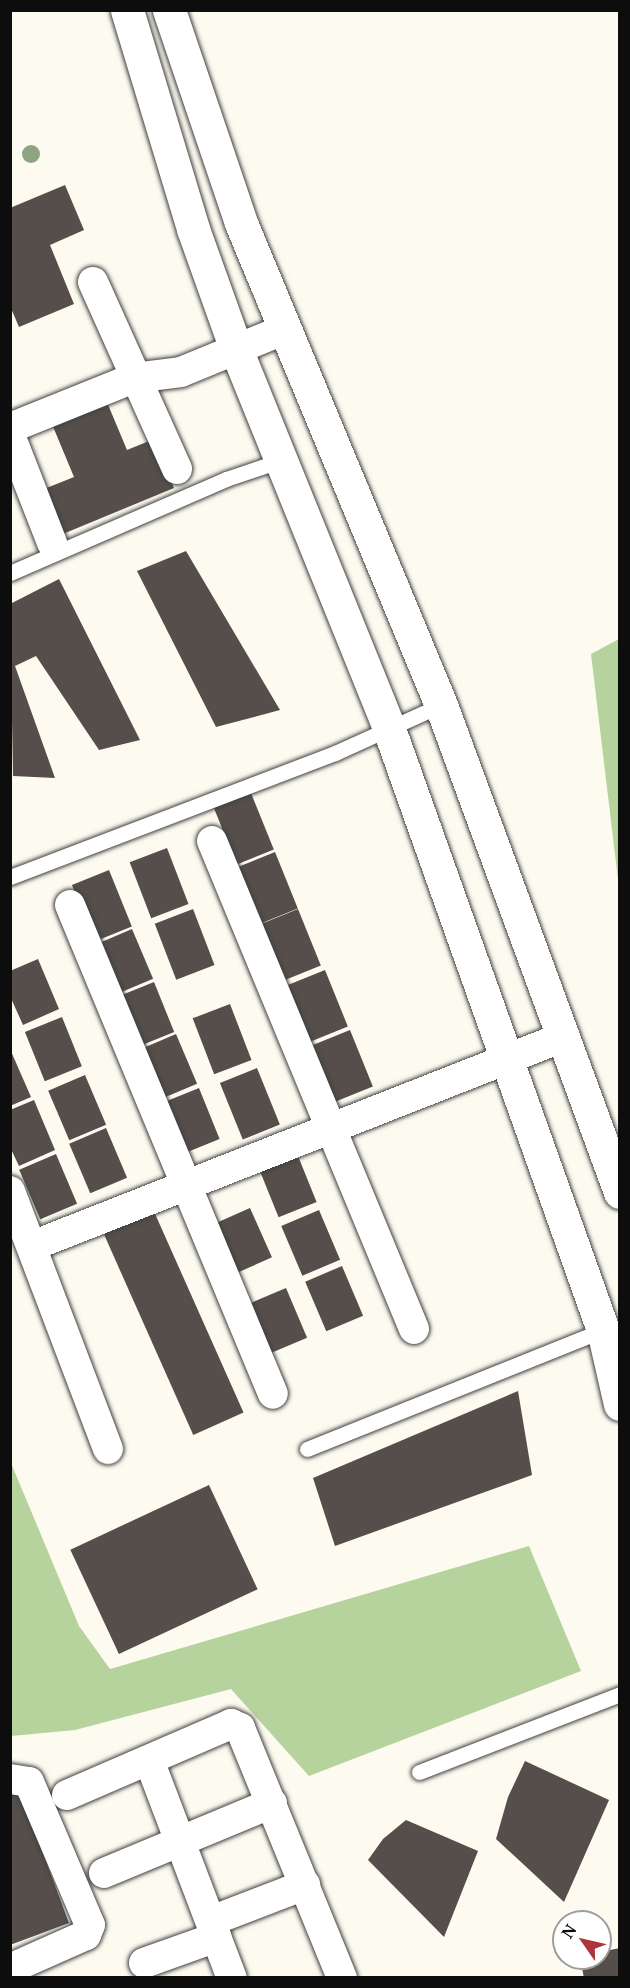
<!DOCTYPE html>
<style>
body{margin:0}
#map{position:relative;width:630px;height:1988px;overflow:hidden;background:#fdfaef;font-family:"Noto Serif",serif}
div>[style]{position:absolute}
.forest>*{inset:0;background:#b6d39d}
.building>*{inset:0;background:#554e4b;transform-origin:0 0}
.roads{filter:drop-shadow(0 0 2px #404040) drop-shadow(0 0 2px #404040)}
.service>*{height:15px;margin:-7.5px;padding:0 7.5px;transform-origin:7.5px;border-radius:7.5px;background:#fff}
.minor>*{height:30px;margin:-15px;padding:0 15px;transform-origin:15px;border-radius:15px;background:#fff}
.tertiary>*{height:33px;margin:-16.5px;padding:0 16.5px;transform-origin:16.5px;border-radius:16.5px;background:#fff}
.trees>*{width:18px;height:18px;margin:-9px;border-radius:50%;background:#8da480}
span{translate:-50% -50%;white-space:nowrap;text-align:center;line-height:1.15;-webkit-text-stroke:6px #fff;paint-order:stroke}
.frame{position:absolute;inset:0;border:12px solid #0d0d0d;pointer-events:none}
.north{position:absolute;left:552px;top:1910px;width:60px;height:60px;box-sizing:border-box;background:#fff;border:2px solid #9e9e9e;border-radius:50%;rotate:304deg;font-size:16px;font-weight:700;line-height:24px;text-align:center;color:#0d0d0d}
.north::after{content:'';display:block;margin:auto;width:21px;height:27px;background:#ad353b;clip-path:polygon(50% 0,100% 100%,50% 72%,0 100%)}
</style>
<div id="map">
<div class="forest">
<div style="clip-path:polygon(619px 639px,619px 888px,591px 654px)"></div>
<div style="clip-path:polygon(11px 1463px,79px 1626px,110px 1669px,529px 1546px,581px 1671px,309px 1776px,231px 1689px,75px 1730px,11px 1736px)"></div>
</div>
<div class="building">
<div style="clip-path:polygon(65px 185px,84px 230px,50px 245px,74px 304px,19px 327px,10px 306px,10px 208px)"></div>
<div style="clip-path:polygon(104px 395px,127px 450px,154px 439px,174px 488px,58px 536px,39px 491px,74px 477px,49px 417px)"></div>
<div style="clip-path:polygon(186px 551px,280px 710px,216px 727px,137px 571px)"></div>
<div style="clip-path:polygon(59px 579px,140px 740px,99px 750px,36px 656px,15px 666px,55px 778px,13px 776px,10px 604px)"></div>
<div style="left:251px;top:793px;width:61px;height:40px;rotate:68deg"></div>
<div style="left:167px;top:848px;width:60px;height:40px;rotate:69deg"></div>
<div style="left:275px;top:852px;width:61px;height:40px;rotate:68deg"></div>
<div style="left:109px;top:870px;width:61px;height:40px;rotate:68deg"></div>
<div style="left:193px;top:909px;width:60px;height:41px;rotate:69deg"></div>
<div style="left:298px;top:909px;width:61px;height:40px;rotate:68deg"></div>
<div style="left:132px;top:929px;width:54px;height:40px;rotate:67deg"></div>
<div style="clip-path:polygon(38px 959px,59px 1009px,23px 1025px,10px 996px,10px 971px)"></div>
<div style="left:325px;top:970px;width:61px;height:40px;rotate:68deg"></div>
<div style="left:154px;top:982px;width:54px;height:40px;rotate:68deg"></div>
<div style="left:230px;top:1004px;width:60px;height:40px;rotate:69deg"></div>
<div style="left:62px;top:1017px;width:53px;height:40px;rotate:68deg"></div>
<div style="left:350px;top:1030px;width:61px;height:40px;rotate:68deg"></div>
<div style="left:176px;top:1034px;width:54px;height:40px;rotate:67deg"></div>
<div style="clip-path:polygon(10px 1049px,31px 1097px,10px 1106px)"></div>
<div style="left:257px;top:1068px;width:61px;height:40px;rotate:68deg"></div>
<div style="left:85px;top:1075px;width:54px;height:40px;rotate:67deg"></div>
<div style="left:199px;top:1088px;width:55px;height:40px;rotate:68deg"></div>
<div style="clip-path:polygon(34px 1100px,55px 1150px,19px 1166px,10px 1147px,10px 1110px)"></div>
<div style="left:106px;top:1128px;width:54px;height:40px;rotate:67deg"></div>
<div style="left:296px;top:1151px;width:55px;height:41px;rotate:68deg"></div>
<div style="left:56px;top:1154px;width:54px;height:40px;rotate:67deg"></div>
<div style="left:152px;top:1207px;width:225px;height:55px;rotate:66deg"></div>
<div style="left:250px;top:1208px;width:54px;height:39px;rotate:66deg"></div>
<div style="left:319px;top:1210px;width:54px;height:41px;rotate:67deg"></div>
<div style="left:342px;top:1266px;width:54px;height:40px;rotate:67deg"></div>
<div style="left:286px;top:1288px;width:54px;height:40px;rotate:67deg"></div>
<div style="clip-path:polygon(518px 1391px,532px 1475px,335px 1546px,313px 1478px)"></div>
<div style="left:209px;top:1485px;width:115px;height:153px;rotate:65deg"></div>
<div style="clip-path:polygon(525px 1761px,609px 1800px,564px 1902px,496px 1839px,508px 1797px)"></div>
<div style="clip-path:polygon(19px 1789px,69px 1923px,10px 1945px,10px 1792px)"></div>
<div style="clip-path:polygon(406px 1820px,478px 1851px,444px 1937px,368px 1860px,383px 1839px)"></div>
<div style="clip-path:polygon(620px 1948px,620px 1978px,584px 1978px,580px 1958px,600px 1958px,600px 1952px)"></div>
</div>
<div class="roads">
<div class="service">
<div style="left:10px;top:573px;width:236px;rotate:-23.5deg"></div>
<div style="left:226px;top:479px;width:59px;rotate:-18.7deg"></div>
<div style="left:10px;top:877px;width:348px;rotate:-20.9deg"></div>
<div style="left:335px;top:753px;width:116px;rotate:-24.4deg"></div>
<div style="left:307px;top:1449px;width:319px;rotate:-21.9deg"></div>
<div style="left:419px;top:1772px;width:216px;rotate:-21.2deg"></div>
</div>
<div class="minor">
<div style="left:93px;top:282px;width:205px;rotate:65.8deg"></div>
<div style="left:10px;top:428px;width:134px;rotate:-22deg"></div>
<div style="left:134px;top:378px;width:47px;rotate:-7.3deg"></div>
<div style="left:181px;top:372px;width:113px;rotate:-22.3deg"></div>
<div style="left:10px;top:435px;width:116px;rotate:68.7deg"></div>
<div style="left:212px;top:841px;width:528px;rotate:67.51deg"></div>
<div style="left:70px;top:905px;width:529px;rotate:67.46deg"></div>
<div style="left:10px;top:1191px;width:276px;rotate:69.2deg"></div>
<div style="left:32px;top:1246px;width:571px;rotate:-21.48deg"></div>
<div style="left:149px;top:1760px;width:233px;rotate:69.2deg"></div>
<div style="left:10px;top:1779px;width:19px;rotate:9deg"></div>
<div style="left:29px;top:1782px;width:155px;rotate:66.9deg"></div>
<div style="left:90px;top:1925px;width:11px;rotate:112deg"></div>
<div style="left:86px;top:1935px;width:77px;rotate:156.1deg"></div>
<div style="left:67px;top:1795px;width:179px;rotate:-23.4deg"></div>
<div style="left:231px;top:1724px;width:10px;rotate:24deg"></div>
<div style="left:240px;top:1728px;width:270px;rotate:67.8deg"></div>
<div style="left:104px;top:1873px;width:182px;rotate:-22.6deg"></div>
<div style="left:211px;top:1921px;width:101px;rotate:-21deg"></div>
<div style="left:144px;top:1963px;width:77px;rotate:-19.6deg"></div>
</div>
<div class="tertiary">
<div style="left:127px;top:10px;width:229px;rotate:73.2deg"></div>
<div style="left:193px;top:229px;width:127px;rotate:70.3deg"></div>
<div style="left:236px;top:349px;width:406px;rotate:68deg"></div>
<div style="left:388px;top:726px;width:641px;rotate:70.41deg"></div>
<div style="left:603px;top:1330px;width:76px;rotate:77.1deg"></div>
<div style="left:169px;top:10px;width:225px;rotate:71.3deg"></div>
<div style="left:241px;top:223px;width:522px;rotate:67.46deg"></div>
<div style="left:441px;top:705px;width:519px;rotate:69.82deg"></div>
</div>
</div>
<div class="trees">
<div style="left:31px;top:154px"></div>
</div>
<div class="frame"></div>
<div class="north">N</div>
</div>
